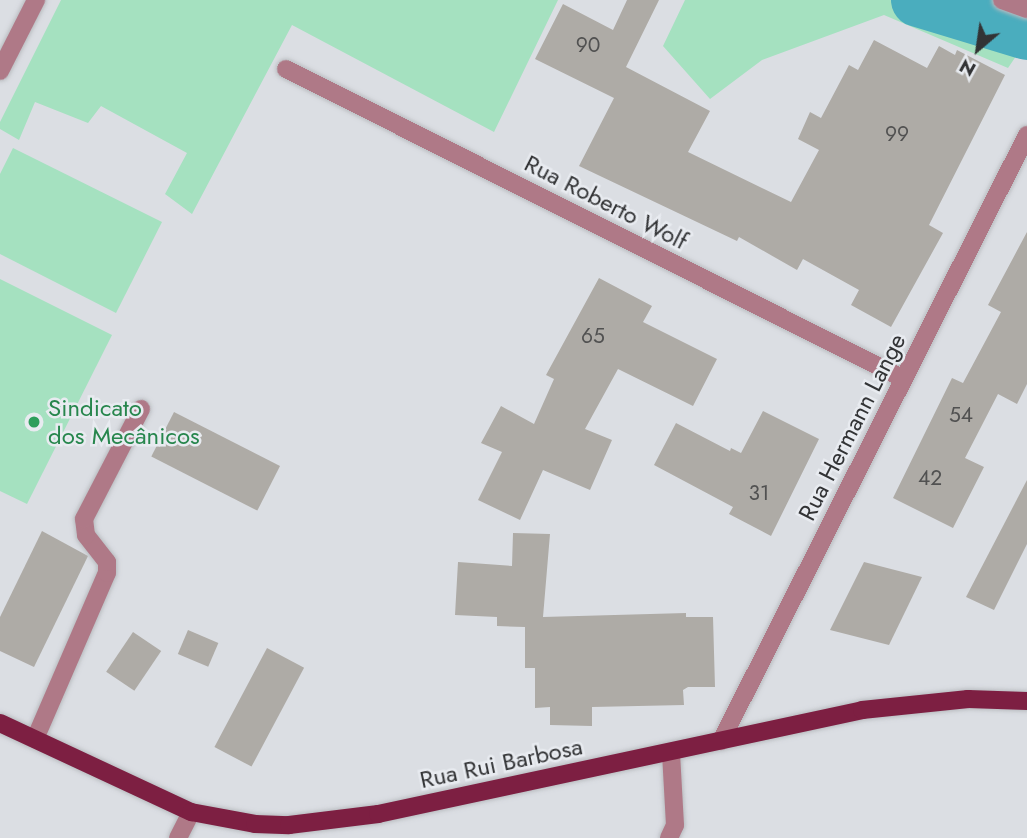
<!DOCTYPE html>
<meta charset="utf-8">
<style>
body{margin:0}
#map{position:relative;width:1027px;height:838px;overflow:hidden;background:#dbdee3;font-family:Jost,sans-serif}
div>[style]{position:absolute}
.green>*{inset:0;background:#a5e1c0}
.river>*{height:54px;margin:-27px;padding:0 27px;transform-origin:27px;border-radius:27px;background:#4aadbe}
.building>*{inset:0;background:#aeaba6;transform-origin:0 0}
.roads{filter:drop-shadow(0 0 2px #b9bcc0) drop-shadow(0 0 2px #b9bcc0)}
.minor>*{height:18px;margin:-9px;padding:0 9px;transform-origin:9px;border-radius:9px;background:#af7987}
.major>*{height:18px;margin:-9px;padding:0 9px;transform-origin:9px;border-radius:9px;background:#7d1f42}
.dots>*{width:19px;height:19px;translate:-50% -50%;box-sizing:border-box;border:4px solid #e8ebf0;border-radius:50%}
span{translate:-50% -50%;white-space:nowrap;text-align:center;line-height:1.15;-webkit-text-stroke:5px #e8ebf0;paint-order:stroke}
.number-label{font-size:21px;color:#515151}
.number-label span{-webkit-text-stroke-width:0}
.street-label{font-size:24px;color:#323335}
.leisure-label{font-size:24px;color:#27864d}
.left{translate:0 -50%;text-align:left}
.north{position:absolute;left:943px;top:14px;width:70px;height:70px;-webkit-text-stroke:5px #e8ebf0;paint-order:stroke;rotate:209deg;font-size:19px;font-weight:700;line-height:28px;text-align:center;color:#323335}
.north::after{content:'';display:block;margin:auto;width:24px;height:32px;background:#323335;clip-path:polygon(50% 0,100% 100%,50% 72%,0 100%)}
</style>
<div id="map">
<div class="green">
<div style="clip-path:polygon(61px 0,558px 0,494px 132px,292px 25px,192px 214px,165px 194px,187px 153px,101px 106px,88px 123px,35px 102px,19px 140px,0 129px,0 122px)"></div>
<div style="clip-path:polygon(685px 0,972px 0,1027px 17px,1027px 40px,1008px 68px,884px 15px,762px 60px,710px 99px,663px 46px)"></div>
<div style="clip-path:polygon(13px 148px,162px 222px,116px 313px,0 254px,0 174px)"></div>
<div style="clip-path:polygon(0 279px,112px 335px,27px 504px,0 491px)"></div>
</div>
<div class="river">
<div style="left:918px;top:0;width:114px;rotate:16.8deg"></div>
</div>
<div class="building">
<div style="clip-path:polygon(627px 0,659px 0,626px 67px,710px 111px,688px 152px,791px 202px,819px 150px,798px 139px,810px 112px,821px 118px,849px 65px,858px 70px,874px 40px,927px 68px,939px 46px,955px 55px,957px 50px,1005px 75px,929px 225px,943px 233px,891px 327px,851px 305px,859px 290px,803px 259px,797px 270px,739px 237px,737px 241px,579px 166px,614px 98px,535px 59px,563px 4px,613px 30px)"></div>
<div style="clip-path:polygon(1027px 232px,1027px 384px,1017px 404px,998px 394px,965px 458px,984px 467px,953px 528px,893px 498px,952px 378px,963px 383px,1001px 312px,988px 305px)"></div>
<div style="clip-path:polygon(599px 278px,652px 306px,643px 322px,717px 359px,693px 406px,618px 369px,585px 429px,612px 440px,590px 490px,543px 470px,520px 520px,478px 500px,502px 452px,481px 443px,501px 406px,534px 424px,554px 379px,546px 375px)"></div>
<div style="clip-path:polygon(763px 411px,819px 439px,771px 536px,729px 514px,733px 507px,654px 465px,676px 423px,730px 451px,731px 448px,741px 453px)"></div>
<div style="left:174px;top:412px;width:119px;height:50px;rotate:27deg"></div>
<div style="clip-path:polygon(1027px 480px,1027px 544px,994px 610px,966px 597px)"></div>
<div style="clip-path:polygon(42px 531px,88px 556px,34px 667px,0 651px,0 617px)"></div>
<div style="clip-path:polygon(513px 533px,550px 534px,543px 617px,686px 613px,686px 617px,713px 617px,715px 687px,688px 687px,683px 690px,684px 705px,592px 707px,592px 726px,550px 725px,550px 707px,535px 708px,535px 668px,525px 668px,525px 627px,497px 626px,497px 617px,455px 615px,458px 562px,512px 566px)"></div>
<div style="clip-path:polygon(864px 562px,922px 577px,889px 645px,830px 630px)"></div>
<div style="left:188px;top:630px;width:33px;height:26px;rotate:23deg"></div>
<div style="left:133px;top:632px;width:34px;height:48px;rotate:34deg"></div>
<div style="left:267px;top:648px;width:42px;height:112px;rotate:28deg"></div>
</div>
<div class="roads">
<div class="minor">
<div style="left:1002px;top:0;width:27px;rotate:20deg"></div>
<div style="left:286px;top:69px;width:691px;rotate:26.64deg"></div>
<div style="left:0;top:71px;width:80px;rotate:-63.1deg"></div>
<div style="left:35px;top:739px;width:181px;rotate:-66.6deg"></div>
<div style="left:107px;top:573px;width:11px;rotate:-90deg"></div>
<div style="left:107px;top:562px;width:34px;rotate:-128deg"></div>
<div style="left:86px;top:535px;width:16px;rotate:-97deg"></div>
<div style="left:84px;top:519px;width:124px;rotate:-62.6deg"></div>
<div style="left:721px;top:741px;width:679px;rotate:-63.21deg"></div>
<div style="left:178px;top:838px;width:29px;rotate:-63deg"></div>
<div style="left:669px;top:838px;width:14px;rotate:-65deg"></div>
<div style="left:675px;top:825px;width:72px;rotate:-93.2deg"></div>
</div>
<div class="major">
<div style="left:0;top:723px;width:211px;rotate:25deg"></div>
<div style="left:191px;top:812px;width:65px;rotate:10.6deg"></div>
<div style="left:255px;top:824px;width:34px;rotate:2deg"></div>
<div style="left:289px;top:825px;width:90px;rotate:-7deg"></div>
<div style="left:378px;top:814px;width:495px;rotate:-12.1deg"></div>
<div style="left:862px;top:710px;width:107px;rotate:-5.9deg"></div>
<div style="left:968px;top:699px;width:59px;rotate:1.9deg"></div>
</div>
</div>
<div class="dots">
<div style="left:34px;top:422px;background:#2e9e5b"></div>
</div>
<div class="number-label">
<span style="left:588px;top:45px">90</span>
<span style="left:897px;top:134px">99</span>
<span style="left:593px;top:336px">65</span>
<span style="left:961px;top:415px">54</span>
<span style="left:930px;top:478px">42</span>
<span style="left:759px;top:493px">31</span>
</div>
<div class="street-label">
<span style="left:606px;top:202px;rotate:27deg">Rua Roberto Wolf</span>
<span style="left:852px;top:427px;rotate:-63deg">Rua Hermann Lange</span>
<span style="left:501px;top:763px;rotate:-12deg">Rua Rui Barbosa</span>
</div>
<div class="leisure-label">
<span class="left" style="left:48px;top:422px">Sindicato<br>dos Mecânicos</span>
</div>
<div class="north">N</div>
</div>
